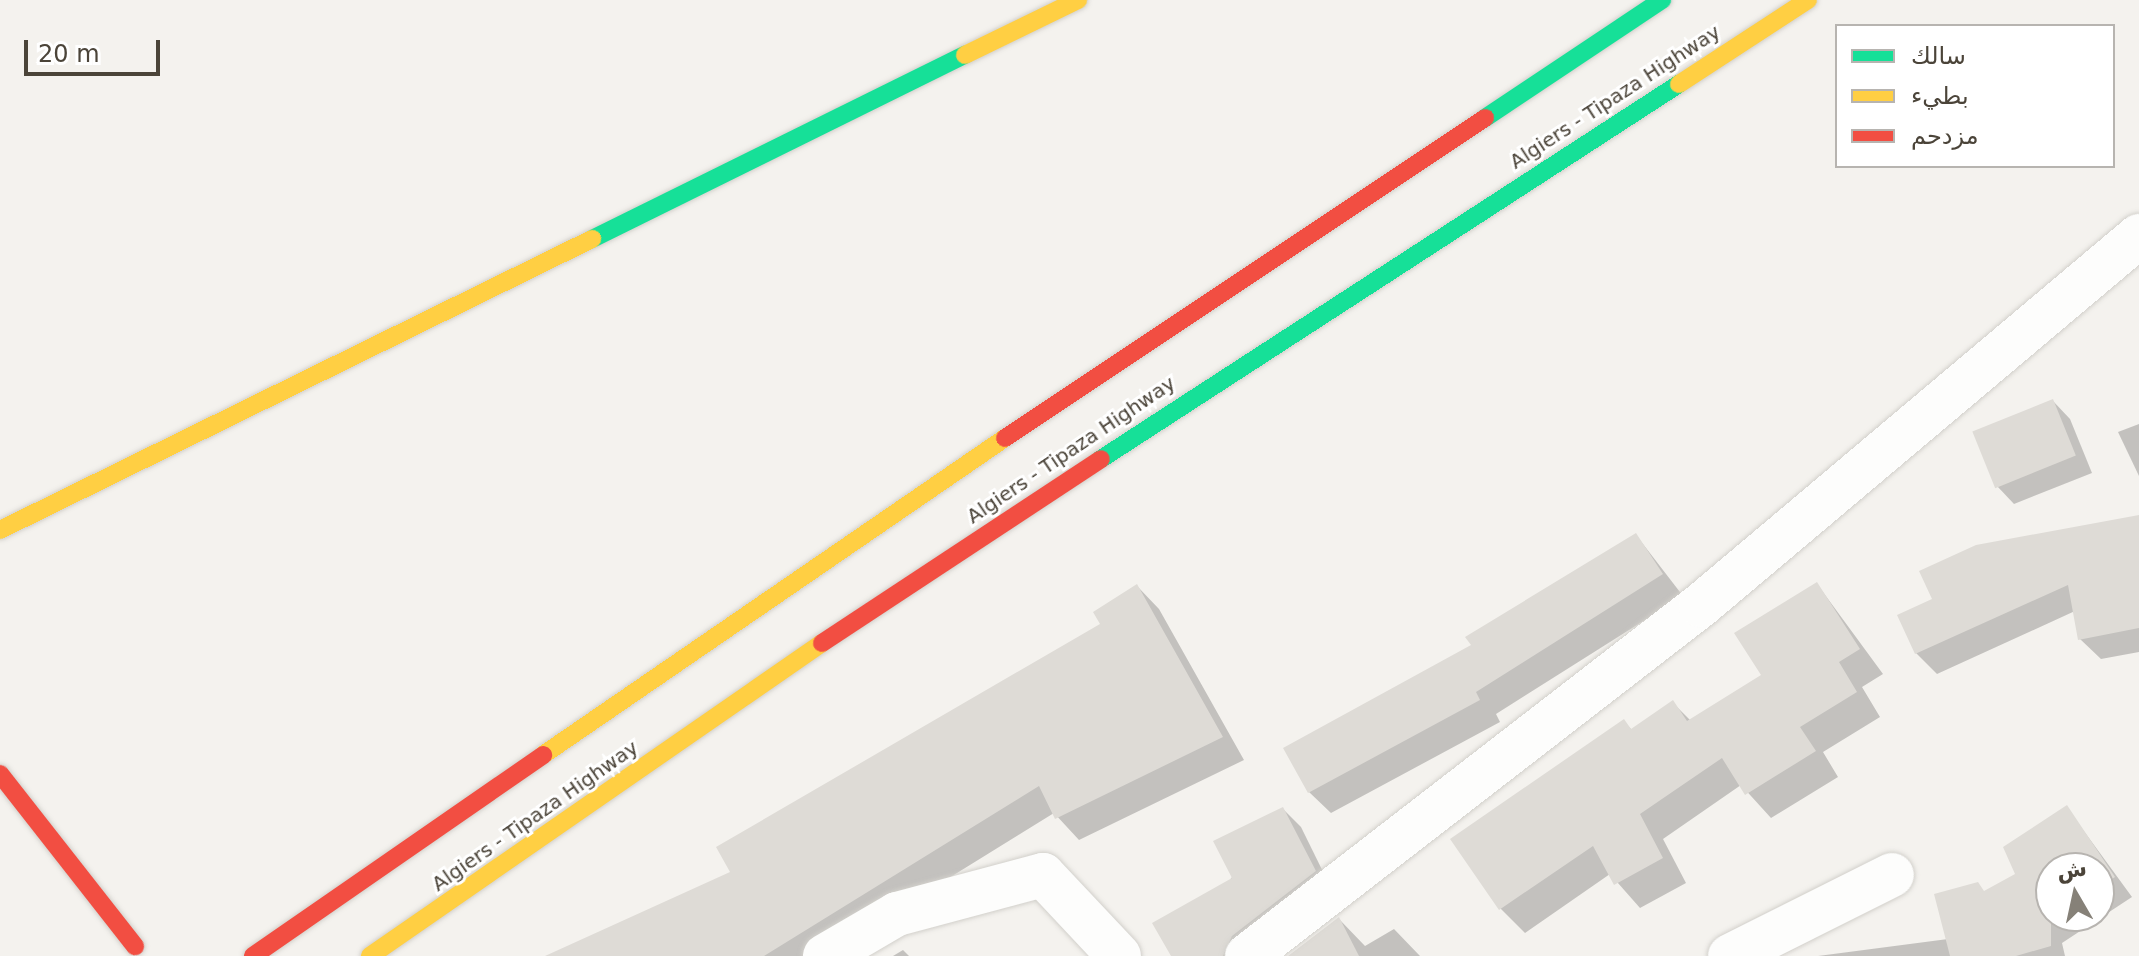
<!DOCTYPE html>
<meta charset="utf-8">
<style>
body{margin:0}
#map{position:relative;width:2139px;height:956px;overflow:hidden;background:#f4f2ee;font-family:"DejaVu Sans","Noto Naskh Arabic",sans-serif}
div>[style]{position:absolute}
.shadow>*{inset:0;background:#0003}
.building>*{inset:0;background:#dedbd6;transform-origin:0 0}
.roads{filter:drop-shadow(0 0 2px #d2d0cb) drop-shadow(0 0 2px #d2d0cb)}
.street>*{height:44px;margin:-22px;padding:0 22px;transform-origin:22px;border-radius:22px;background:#fdfdfc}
.fast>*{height:18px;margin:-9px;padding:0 9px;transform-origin:9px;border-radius:9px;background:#16e098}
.slow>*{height:18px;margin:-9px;padding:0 9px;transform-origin:9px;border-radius:9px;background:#ffcf43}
.jam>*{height:18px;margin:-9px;padding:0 9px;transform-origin:9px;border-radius:9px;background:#f24e42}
span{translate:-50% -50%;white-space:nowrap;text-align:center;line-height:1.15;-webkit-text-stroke:6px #fff;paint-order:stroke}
.street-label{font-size:20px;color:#4b4439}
.legend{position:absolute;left:1835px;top:24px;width:280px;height:144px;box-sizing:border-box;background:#fff;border:2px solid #b7b4b0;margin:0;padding:10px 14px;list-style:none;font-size:24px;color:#4b4439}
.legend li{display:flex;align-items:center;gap:16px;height:40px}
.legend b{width:40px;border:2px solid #b7b4b0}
.north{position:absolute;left:2035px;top:852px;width:80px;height:80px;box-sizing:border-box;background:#fff;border:2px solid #b7b4b0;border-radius:50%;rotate:351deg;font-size:22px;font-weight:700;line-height:32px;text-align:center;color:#4b4439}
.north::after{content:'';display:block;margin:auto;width:28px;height:36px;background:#868178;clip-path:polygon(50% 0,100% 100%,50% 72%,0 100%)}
.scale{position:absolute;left:24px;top:40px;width:136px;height:36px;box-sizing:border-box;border:4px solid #4b4439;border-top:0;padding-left:10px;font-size:24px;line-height:28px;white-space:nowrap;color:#4b4439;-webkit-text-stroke:6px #fff;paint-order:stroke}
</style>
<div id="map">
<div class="shadow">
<div style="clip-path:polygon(2053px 401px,2070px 419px,2092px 473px,2014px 504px,1997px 486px)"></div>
<div style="clip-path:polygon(2139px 424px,2139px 476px,2118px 432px)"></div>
<div style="clip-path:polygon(2139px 517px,2139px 652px,2101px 659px,2080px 639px,2075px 611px,1937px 674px,1916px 653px)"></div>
<div style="clip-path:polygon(1636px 535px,1683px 596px,1496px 714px,1500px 722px,1331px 813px,1309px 792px)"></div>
<div style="clip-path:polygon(1817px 584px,1883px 674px,1862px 687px,1880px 717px,1823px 752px,1838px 777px,1771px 818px,1741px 785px,1663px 839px,1686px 883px,1640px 908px,1610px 874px,1525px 933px,1500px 908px,1624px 722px,1632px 730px,1673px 703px,1691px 721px,1763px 676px)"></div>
<div style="clip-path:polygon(1137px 586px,1159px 609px,1244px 760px,1079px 840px,1054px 813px,823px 956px,550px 956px,733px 873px,1103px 624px)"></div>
<div style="clip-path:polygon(evenodd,2067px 808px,2132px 897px,2062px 943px,2065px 956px,1818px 956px,1948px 939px,1985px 892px,2018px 875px,2067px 808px,2051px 868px,2099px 868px,2099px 916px,2051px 916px,2051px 868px)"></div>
<div style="clip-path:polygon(1283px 809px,1301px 827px,1332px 890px,1252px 956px,1173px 956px)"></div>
<div style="clip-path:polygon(1339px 919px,1365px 946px,1394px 929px,1420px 956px,1291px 956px)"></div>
<div style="clip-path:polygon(903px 950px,909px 956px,893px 956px)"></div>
</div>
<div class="building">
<div style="left:2053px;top:399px;width:61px;height:87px;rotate:68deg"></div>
<div style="clip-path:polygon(2139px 515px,2139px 628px,2078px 640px,2068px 585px,1915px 654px,1897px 615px,1932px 599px,1919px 571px,1976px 545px)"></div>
<div style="clip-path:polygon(1636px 533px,1663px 574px,1476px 692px,1480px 700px,1308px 793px,1283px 748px,1471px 645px,1465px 637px)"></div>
<div style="clip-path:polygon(1817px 582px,1860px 649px,1839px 662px,1857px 692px,1800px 727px,1816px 751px,1745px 795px,1722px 758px,1640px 814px,1663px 858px,1614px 885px,1593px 846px,1499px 910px,1450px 839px,1624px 719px,1631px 729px,1673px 700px,1687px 721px,1761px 675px,1734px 633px)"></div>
<div style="clip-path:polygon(1137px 584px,1223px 737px,1055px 819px,1039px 786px,764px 956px,545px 956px,730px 872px,716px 847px,1100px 624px,1093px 612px)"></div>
<div style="clip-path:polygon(2067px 805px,2115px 877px,2099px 888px,2099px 868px,2051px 868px,2051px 946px,2016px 956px,1950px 956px,1934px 894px,1978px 882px,1984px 891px,2015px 874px,2003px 847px)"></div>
<div style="clip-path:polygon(1283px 807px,1316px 871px,1232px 936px,1223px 956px,1171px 956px,1152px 923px,1232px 878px,1213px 841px)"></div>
<div style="clip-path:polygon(1339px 917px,1359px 956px,1288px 956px)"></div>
</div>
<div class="roads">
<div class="street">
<div style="left:825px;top:956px;width:83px;rotate:-30.3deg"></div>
<div style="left:897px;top:914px;width:151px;rotate:-15deg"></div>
<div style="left:1043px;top:875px;width:111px;rotate:46.8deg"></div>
<div style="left:1247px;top:956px;width:574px;rotate:-37.71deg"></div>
<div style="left:1701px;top:605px;width:573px;rotate:-40.11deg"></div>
<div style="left:1730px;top:956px;width:181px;rotate:-26.6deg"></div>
</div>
<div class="fast">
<div style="left:1485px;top:118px;width:213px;rotate:-33.7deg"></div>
<div style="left:592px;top:239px;width:416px;rotate:-26.3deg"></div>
<div style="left:1101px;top:459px;width:689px;rotate:-32.98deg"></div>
</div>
<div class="slow">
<div style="left:965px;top:55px;width:126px;rotate:-26deg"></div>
<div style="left:1679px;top:84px;width:154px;rotate:-33.1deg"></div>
<div style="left:0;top:530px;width:660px;rotate:-26.18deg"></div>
<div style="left:543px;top:755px;width:560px;rotate:-34.46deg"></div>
<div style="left:370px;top:956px;width:550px;rotate:-34.7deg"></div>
</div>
<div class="jam">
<div style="left:1005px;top:438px;width:577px;rotate:-33.69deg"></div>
<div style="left:822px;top:643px;width:334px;rotate:-33.4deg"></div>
<div style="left:0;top:774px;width:219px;rotate:51.9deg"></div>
<div style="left:253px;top:956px;width:353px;rotate:-34.7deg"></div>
</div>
</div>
<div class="street-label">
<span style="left:1615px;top:97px;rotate:-33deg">Algiers - Tipaza Highway</span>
<span style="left:1071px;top:450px;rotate:-34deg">Algiers - Tipaza Highway</span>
<span style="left:535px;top:816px;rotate:-35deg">Algiers - Tipaza Highway</span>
</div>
<ul class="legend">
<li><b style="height:10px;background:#16e098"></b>سالك</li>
<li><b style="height:10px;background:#ffcf43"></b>بطيء</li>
<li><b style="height:10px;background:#f24e42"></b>مزدحم</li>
</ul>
<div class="north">ش</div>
<div class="scale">20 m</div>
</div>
